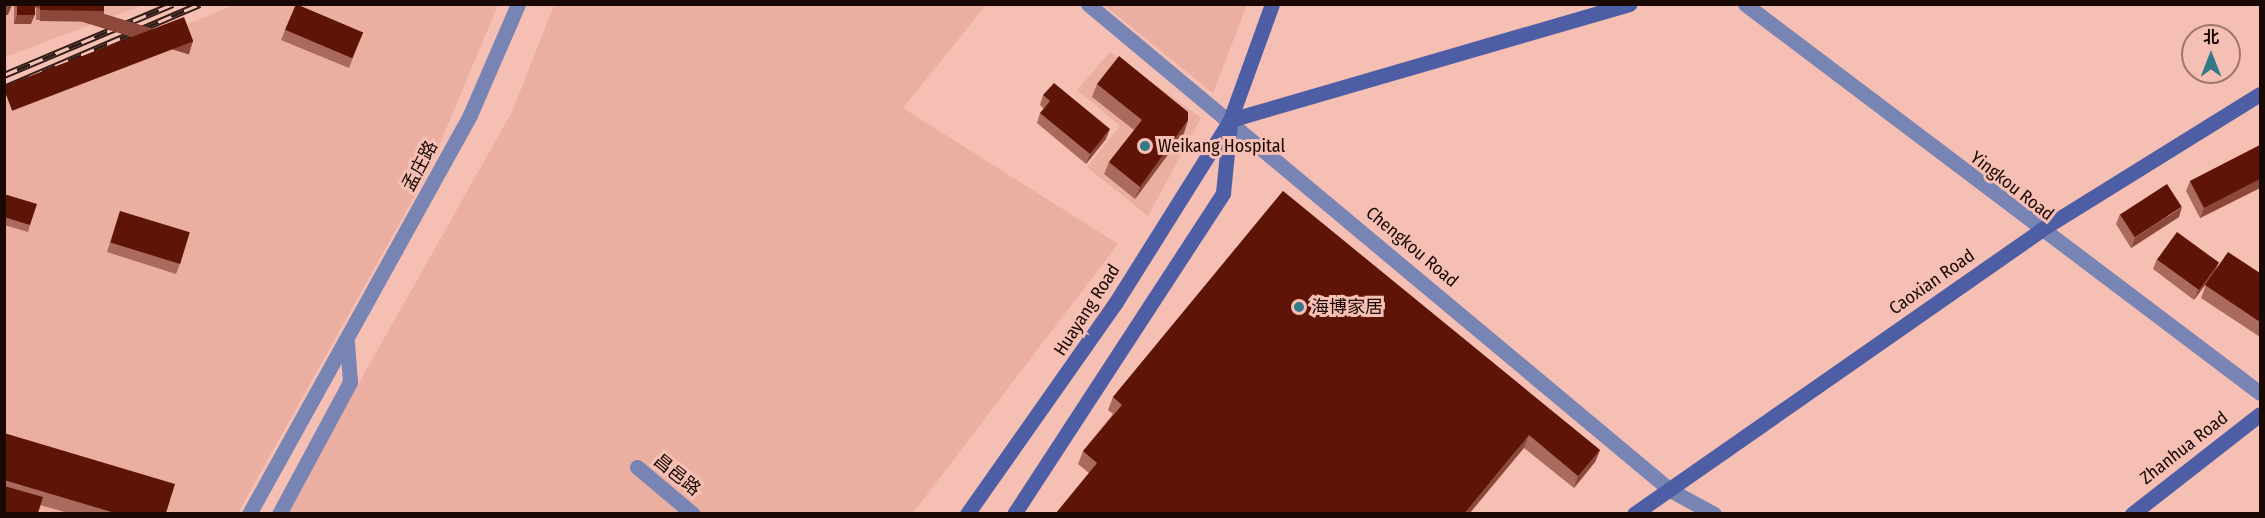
<!DOCTYPE html>
<meta charset="utf-8">
<style>
body{margin:0}
#map{position:relative;width:2265px;height:518px;overflow:hidden;background:#f6bfb3;font-family:"Fira Sans Condensed","Noto Sans SC",sans-serif}
div>[style]{position:absolute}
.built>*{inset:0;background:#ebafa1}
.street>*{height:15px;margin:-7.5px;padding:0 7.5px;transform-origin:7.5px;border-radius:7.5px;background:#7784b4}
.secondary>*{height:15px;margin:-7.5px;padding:0 7.5px;transform-origin:7.5px;border-radius:7.5px;background:#4e5ea5}
.rail>*{height:7px;margin-top:-3.5px;transform-origin:0;background:repeating-linear-gradient(90deg,#f6bfb3 0 14px,#321c18 0 28px);box-sizing:border-box;border-block:2px solid #321c18}
.wall>*{inset:0;background:#aa6a5e;transform-origin:0 0}
.shaded-wall>*{inset:0;background:#8c483b;transform-origin:0 0}
.building>*{inset:0;background:#5e1508;transform-origin:0 0}
.dots>*{width:16px;height:16px;translate:-50% -50%;box-sizing:border-box;border:3px solid #f6bfb3;border-radius:50%}
span{translate:-50% -50%;white-space:nowrap;text-align:center;line-height:1.15;-webkit-text-stroke:6px #f6bfb3;paint-order:stroke}
.poi-label{font-size:18px;color:#1a0805}
.left{translate:0 -50%;text-align:left}
.street-label{font-size:18px;color:#1a0805}
.frame{position:absolute;inset:0;border:6px solid #1a0805;pointer-events:none}
.north{position:absolute;left:2181px;top:24px;width:60px;height:60px;box-sizing:border-box;background:#f6bfb3;border:2px solid #9e766d;border-radius:50%;rotate:0deg;font-size:16px;font-weight:700;line-height:24px;text-align:center;color:#1a0805}
.north::after{content:'';display:block;margin:auto;width:21px;height:27px;background:#347987;clip-path:polygon(50% 0,100% 100%,50% 72%,0 100%)}
</style>
<div id="map">
<div class="built">
<div style="clip-path:polygon(5px 5px,144px 5px,5px 57px)"></div>
<div style="clip-path:polygon(234px 5px,498px 5px,428px 172px,238px 513px,5px 513px,4px 100px)"></div>
<div style="clip-path:polygon(554px 5px,986px 5px,903px 108px,1118px 244px,913px 513px,285px 514px,512px 112px)"></div>
<div style="clip-path:polygon(1104px 5px,1247px 5px,1213px 93px)"></div>
<div style="clip-path:polygon(1110px 52px,1201px 118px,1148px 216px,1087px 167px,1120px 126px,1077px 90px)"></div>
</div>
<div class="street">
<div style="left:1088px;top:4px;width:758px;rotate:39.86deg"></div>
<div style="left:1670px;top:490px;width:50px;rotate:28.6deg"></div>
<div style="left:1745px;top:4px;width:645px;rotate:37.07deg"></div>
<div style="left:637px;top:467px;width:73px;rotate:40deg"></div>
<div style="left:249px;top:514px;width:456px;rotate:-61deg"></div>
<div style="left:470px;top:115px;width:121px;rotate:-66.6deg"></div>
<div style="left:279px;top:514px;width:150px;rotate:-61.7deg"></div>
<div style="left:350px;top:382px;width:40px;rotate:-94.3deg"></div>
</div>
<div class="secondary">
<div style="left:1230px;top:120px;width:416px;rotate:-16.2deg"></div>
<div style="left:967px;top:514px;width:259px;rotate:-54.9deg"></div>
<div style="left:1116px;top:302px;width:215px;rotate:-57.9deg"></div>
<div style="left:1230px;top:120px;width:123px;rotate:-70.1deg"></div>
<div style="left:1014px;top:514px;width:383px;rotate:-56.9deg"></div>
<div style="left:1223px;top:193px;width:70px;rotate:-84.3deg"></div>
<div style="left:1634px;top:514px;width:494px;rotate:-34.9deg"></div>
<div style="left:2039px;top:231px;width:260px;rotate:-31.8deg"></div>
<div style="left:2132px;top:514px;width:162px;rotate:-38deg"></div>
</div>
<div class="rail">
<div style="left:4px;top:75px;width:183px;rotate:-22.8deg"></div>
<div style="left:4px;top:88px;width:213px;rotate:-23.2deg"></div>
</div>
<div class="wall">
<div style="clip-path:polygon(14px 4px,35px 4px,31px 24px,14px 24px)"></div>
<div style="left:36px;top:4px;width:68px;height:16px"></div>
<div style="clip-path:polygon(285px 30px,363px 32px,349px 68px,281px 40px)"></div>
<div style="clip-path:polygon(1097px 84px,1188px 120px,1184px 133px,1135px 199px,1104px 174px,1109px 162px,1134px 130px,1092px 97px)"></div>
<div style="clip-path:polygon(1043px 95px,1106px 139px,1086px 164px,1037px 123px,1040px 113px,1044px 109px,1040px 105px)"></div>
<div style="clip-path:polygon(2260px 145px,2260px 188px,2200px 218px,2186px 191px,2190px 181px)"></div>
<div style="clip-path:polygon(1283px 191px,1600px 450px,1595px 462px,1574px 488px,1524px 448px,1089px 473px,1078px 464px,1083px 451px,1113px 414px,1108px 410px,1113px 397px)"></div>
<div style="clip-path:polygon(4px 194px,30px 225px,28px 232px,4px 225px)"></div>
<div style="clip-path:polygon(120px 211px,180px 264px,176px 274px,107px 252px)"></div>
<div style="clip-path:polygon(2120px 214px,2179px 217px,2131px 248px,2116px 224px)"></div>
<div style="clip-path:polygon(2157px 259px,2216px 269px,2260px 273px,2260px 337px,2201px 298px,2207px 282px,2194px 300px,2153px 269px)"></div>
<div style="clip-path:polygon(4px 433px,166px 513px,68px 513px,40px 505px,4px 513px)"></div>
</div>
<div class="shaded-wall">
<div style="clip-path:polygon(12px 5px,8px 15px,4px 15px,4px 6px)"></div>
<div style="left:40px;top:10px;width:64px;height:11px;rotate:1deg"></div>
<div style="clip-path:polygon(35px 14px,31px 24px,14px 24px,17px 15px)"></div>
<div style="left:193px;top:41px;width:14px;height:204px;rotate:107deg"></div>
<div style="clip-path:polygon(1188px 120px,1184px 133px,1135px 199px,1140px 187px)"></div>
<div style="clip-path:polygon(1110px 129px,1106px 139px,1086px 164px,1090px 154px)"></div>
<div style="clip-path:polygon(2260px 179px,2260px 188px,2200px 218px,2204px 208px)"></div>
<div style="clip-path:polygon(2182px 207px,2179px 217px,2131px 248px,2135px 238px)"></div>
<div style="clip-path:polygon(2219px 262px,2215px 272px,2194px 300px,2198px 290px)"></div>
<div style="clip-path:polygon(1529px 435px,1524px 448px,1470px 513px,1465px 513px)"></div>
<div style="clip-path:polygon(1600px 450px,1595px 462px,1574px 488px,1578px 476px)"></div>
</div>
<div class="building">
<div style="left:17px;top:4px;width:18px;height:11px"></div>
<div style="clip-path:polygon(40px 4px,104px 4px,104px 11px,40px 10px)"></div>
<div style="left:296px;top:4px;width:73px;height:28px;rotate:23deg"></div>
<div style="left:184px;top:17px;width:26px;height:194px;rotate:69deg"></div>
<div style="clip-path:polygon(1119px 56px,1188px 112px,1188px 120px,1140px 187px,1109px 162px,1142px 120px,1097px 84px)"></div>
<div style="clip-path:polygon(1054px 83px,1110px 129px,1090px 154px,1040px 113px,1050px 101px,1043px 95px)"></div>
<div style="clip-path:polygon(2260px 145px,2260px 179px,2204px 208px,2190px 181px)"></div>
<div style="left:2167px;top:184px;width:27px;height:56px;rotate:57deg"></div>
<div style="clip-path:polygon(1283px 191px,1600px 450px,1578px 476px,1529px 435px,1465px 513px,1056px 513px,1097px 463px,1083px 451px,1122px 405px,1113px 397px)"></div>
<div style="clip-path:polygon(4px 194px,37px 204px,30px 225px,4px 217px)"></div>
<div style="left:120px;top:211px;width:73px;height:33px;rotate:17deg"></div>
<div style="left:2177px;top:232px;width:52px;height:34px;rotate:36deg"></div>
<div style="clip-path:polygon(2228px 252px,2260px 273px,2260px 322px,2205px 285px)"></div>
<div style="clip-path:polygon(4px 433px,175px 484px,166px 513px,115px 513px,4px 480px)"></div>
<div style="clip-path:polygon(4px 486px,43px 497px,38px 513px,4px 513px)"></div>
</div>
<div class="dots">
<div style="left:1145px;top:146px;background:#347987"></div>
<div style="left:1299px;top:307px;background:#347987"></div>
</div>
<div class="poi-label">
<span class="left" style="left:1158px;top:146px">Weikang Hospital</span>
<span class="left" style="left:1311px;top:307px">海博家居</span>
</div>
<div class="street-label">
<span style="left:420px;top:166px;rotate:-62deg">孟庄路</span>
<span style="left:2012px;top:186px;rotate:38deg">Yingkou Road</span>
<span style="left:1412px;top:247px;rotate:40deg">Chengkou Road</span>
<span style="left:1932px;top:282px;rotate:-35deg">Caoxian Road</span>
<span style="left:1087px;top:310px;rotate:-57deg">Huayang Road</span>
<span style="left:2184px;top:448px;rotate:-38deg">Zhanhua Road</span>
<span style="left:677px;top:475px;rotate:39deg">昌邑路</span>
</div>
<div class="frame"></div>
<div class="north">北</div>
</div>
